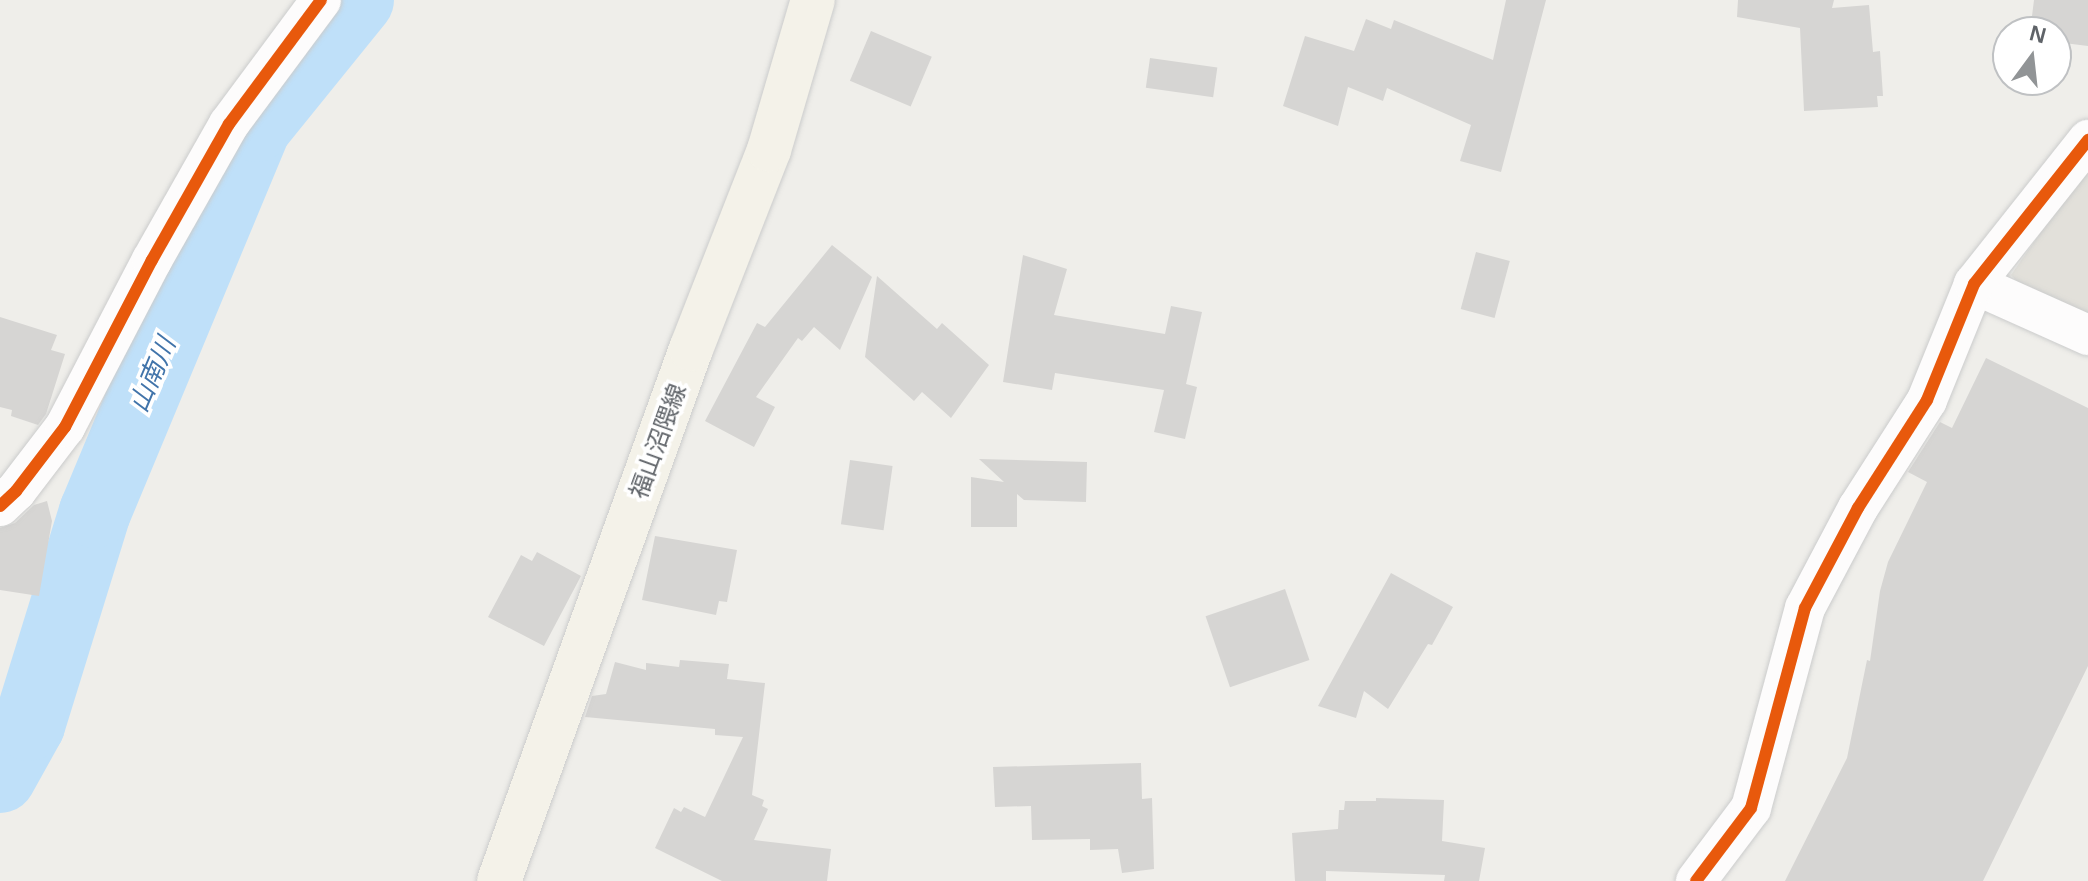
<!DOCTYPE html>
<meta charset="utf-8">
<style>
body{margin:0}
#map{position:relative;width:2088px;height:881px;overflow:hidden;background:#efeeea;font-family:Helvetica,"Noto Sans JP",sans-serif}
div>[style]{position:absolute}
.education>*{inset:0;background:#e2e0da}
.river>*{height:72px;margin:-36px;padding:0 36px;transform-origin:36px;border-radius:36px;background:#bfe0f9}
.building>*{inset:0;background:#d6d5d3;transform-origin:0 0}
.roads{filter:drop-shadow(0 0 2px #cbcccc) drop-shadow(0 0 2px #cbcccc)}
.minor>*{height:40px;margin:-20px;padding:0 20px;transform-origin:20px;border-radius:20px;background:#fdfcfc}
.primary>*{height:44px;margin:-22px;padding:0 22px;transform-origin:22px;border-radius:22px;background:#f4f2e9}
.cycleway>*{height:12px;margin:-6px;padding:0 6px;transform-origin:6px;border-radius:6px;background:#e8590c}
span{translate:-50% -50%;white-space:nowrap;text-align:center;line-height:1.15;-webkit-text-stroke:7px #fff;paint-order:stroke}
.street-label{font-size:24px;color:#5f6368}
.water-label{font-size:26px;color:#4174aa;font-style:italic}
.north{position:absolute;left:1992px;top:16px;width:80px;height:80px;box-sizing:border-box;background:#fff;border:2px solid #bfc1c3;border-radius:50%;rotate:15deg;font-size:22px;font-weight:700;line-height:32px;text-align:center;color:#5f6368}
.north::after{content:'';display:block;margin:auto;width:28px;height:36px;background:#919496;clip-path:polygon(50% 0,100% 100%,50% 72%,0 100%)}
</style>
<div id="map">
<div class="education">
<div style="clip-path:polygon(2088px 165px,2088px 319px,2025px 290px,2011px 275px)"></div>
</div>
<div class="river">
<div style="left:0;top:777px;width:60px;rotate:-60.9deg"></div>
<div style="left:29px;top:725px;width:223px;rotate:-72.8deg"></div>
<div style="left:95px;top:512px;width:418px;rotate:-67.4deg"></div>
<div style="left:256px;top:126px;width:162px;rotate:-51deg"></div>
</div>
<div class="building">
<div style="clip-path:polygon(1506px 0,1546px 0,1501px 172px,1460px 161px,1471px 125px,1387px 88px,1383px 101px,1348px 87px,1338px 126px,1283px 106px,1305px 36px,1354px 51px,1366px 19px,1391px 29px,1394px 20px,1493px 60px)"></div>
<div style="clip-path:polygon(1738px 0,1834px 0,1832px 8px,1869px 5px,1873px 52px,1880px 51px,1883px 96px,1877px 96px,1878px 107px,1804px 111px,1800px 28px,1737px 17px)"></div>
<div style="clip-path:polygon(2034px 0,2088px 0,2088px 46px,2056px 42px,2056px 32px,2030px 32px)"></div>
<div style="left:871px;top:31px;width:66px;height:54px;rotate:23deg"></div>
<div style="left:1150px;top:58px;width:68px;height:30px;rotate:8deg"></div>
<div style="clip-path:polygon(832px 245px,872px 277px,840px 350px,814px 327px,802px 341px,798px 338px,756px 397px,775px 407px,754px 447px,705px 421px,757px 323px,765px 327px)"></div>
<div style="left:1476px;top:252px;width:35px;height:59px;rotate:15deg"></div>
<div style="clip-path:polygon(1023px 255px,1067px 269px,1054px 315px,1165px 334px,1171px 306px,1202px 312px,1186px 384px,1197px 387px,1185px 439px,1154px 432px,1164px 390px,1055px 373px,1052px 390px,1003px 382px)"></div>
<div style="clip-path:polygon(877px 276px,937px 329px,942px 323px,989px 365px,951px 418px,922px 392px,914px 401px,865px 357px)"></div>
<div style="clip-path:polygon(0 317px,57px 335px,51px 350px,65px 354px,46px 414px,38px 425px,11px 416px,12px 410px,0 407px)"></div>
<div style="clip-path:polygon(1986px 358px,2088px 408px,2088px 666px,1983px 881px,1785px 881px,1847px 758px,1867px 660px,1870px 661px,1880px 591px,1888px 562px,1927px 482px,1908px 472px,1940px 422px,1952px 428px)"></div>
<div style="clip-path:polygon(979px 459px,1087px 462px,1086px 502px,1024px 500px,1017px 494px,1017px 527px,971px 527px,971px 477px,1004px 482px)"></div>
<div style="left:850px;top:460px;width:43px;height:65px;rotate:8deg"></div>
<div style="clip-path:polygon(47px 501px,52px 521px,39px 596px,0 590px,0 528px,15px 523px,34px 505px)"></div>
<div style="clip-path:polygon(655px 536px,737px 550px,727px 602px,719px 601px,716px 615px,642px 600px)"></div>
<div style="clip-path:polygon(537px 552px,581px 576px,544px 646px,488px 617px,521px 555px,532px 561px)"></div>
<div style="clip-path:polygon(1391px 573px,1453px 607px,1432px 645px,1428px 644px,1388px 709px,1364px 691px,1356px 718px,1318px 706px)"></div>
<div style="left:1285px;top:589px;width:75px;height:84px;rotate:71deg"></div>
<div style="clip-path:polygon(680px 660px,729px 664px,727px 679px,765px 683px,752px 795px,764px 800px,762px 806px,768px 809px,754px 840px,831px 849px,827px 881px,722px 881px,655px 848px,674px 808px,681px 812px,684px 807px,705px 817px,743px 737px,715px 735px,715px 729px,585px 717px,592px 696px,606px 694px,615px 662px,646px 670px,646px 663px,679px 667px)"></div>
<div style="clip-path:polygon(1141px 763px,1142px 799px,1152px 798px,1154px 869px,1122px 873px,1118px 849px,1090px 850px,1090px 839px,1032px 840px,1031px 806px,995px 807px,993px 767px)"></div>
<div style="clip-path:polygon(1376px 798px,1444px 800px,1442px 841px,1485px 848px,1479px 881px,1444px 881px,1445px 875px,1326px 871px,1326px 881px,1295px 881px,1292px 833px,1338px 829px,1339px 810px,1344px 810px,1345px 801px,1376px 801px)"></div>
</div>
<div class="roads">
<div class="minor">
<div style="left:1974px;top:284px;width:125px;rotate:24.1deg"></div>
<div style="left:0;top:506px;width:22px;rotate:-43deg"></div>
<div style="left:16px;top:491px;width:81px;rotate:-52.6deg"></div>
<div style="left:65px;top:427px;width:188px;rotate:-62.5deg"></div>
<div style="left:152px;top:260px;width:156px;rotate:-60.5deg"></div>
<div style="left:229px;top:124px;width:154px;rotate:-53.4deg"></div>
<div style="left:1696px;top:881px;width:91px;rotate:-53deg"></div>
<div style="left:1751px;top:808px;width:207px;rotate:-74.9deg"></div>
<div style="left:1805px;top:608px;width:113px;rotate:-62.1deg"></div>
<div style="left:1858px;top:508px;width:128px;rotate:-57.4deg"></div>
<div style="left:1927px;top:400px;width:125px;rotate:-67.9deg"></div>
<div style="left:1974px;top:284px;width:184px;rotate:-51.6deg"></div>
</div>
<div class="primary">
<div style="left:499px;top:881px;width:566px;rotate:-70.16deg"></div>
<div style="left:691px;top:349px;width:214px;rotate:-68.6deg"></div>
<div style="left:769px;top:150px;width:156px;rotate:-73.7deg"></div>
</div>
</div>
<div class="cycleway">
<div style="left:0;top:506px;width:22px;rotate:-43deg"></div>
<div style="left:16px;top:491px;width:81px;rotate:-52.6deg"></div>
<div style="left:65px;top:427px;width:188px;rotate:-62.5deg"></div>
<div style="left:152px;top:260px;width:156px;rotate:-60.5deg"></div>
<div style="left:229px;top:124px;width:154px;rotate:-53.4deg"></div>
<div style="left:1696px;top:881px;width:91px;rotate:-53deg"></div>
<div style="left:1751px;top:808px;width:207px;rotate:-74.9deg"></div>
<div style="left:1805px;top:608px;width:113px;rotate:-62.1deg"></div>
<div style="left:1858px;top:508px;width:128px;rotate:-57.4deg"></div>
<div style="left:1927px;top:400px;width:125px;rotate:-67.9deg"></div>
<div style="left:1974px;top:284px;width:184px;rotate:-51.6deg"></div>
</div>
<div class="street-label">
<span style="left:658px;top:441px;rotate:-70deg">福山沼隈線</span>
</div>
<div class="water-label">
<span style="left:153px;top:375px;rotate:-67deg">山南川</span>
</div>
<div class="north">N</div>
</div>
